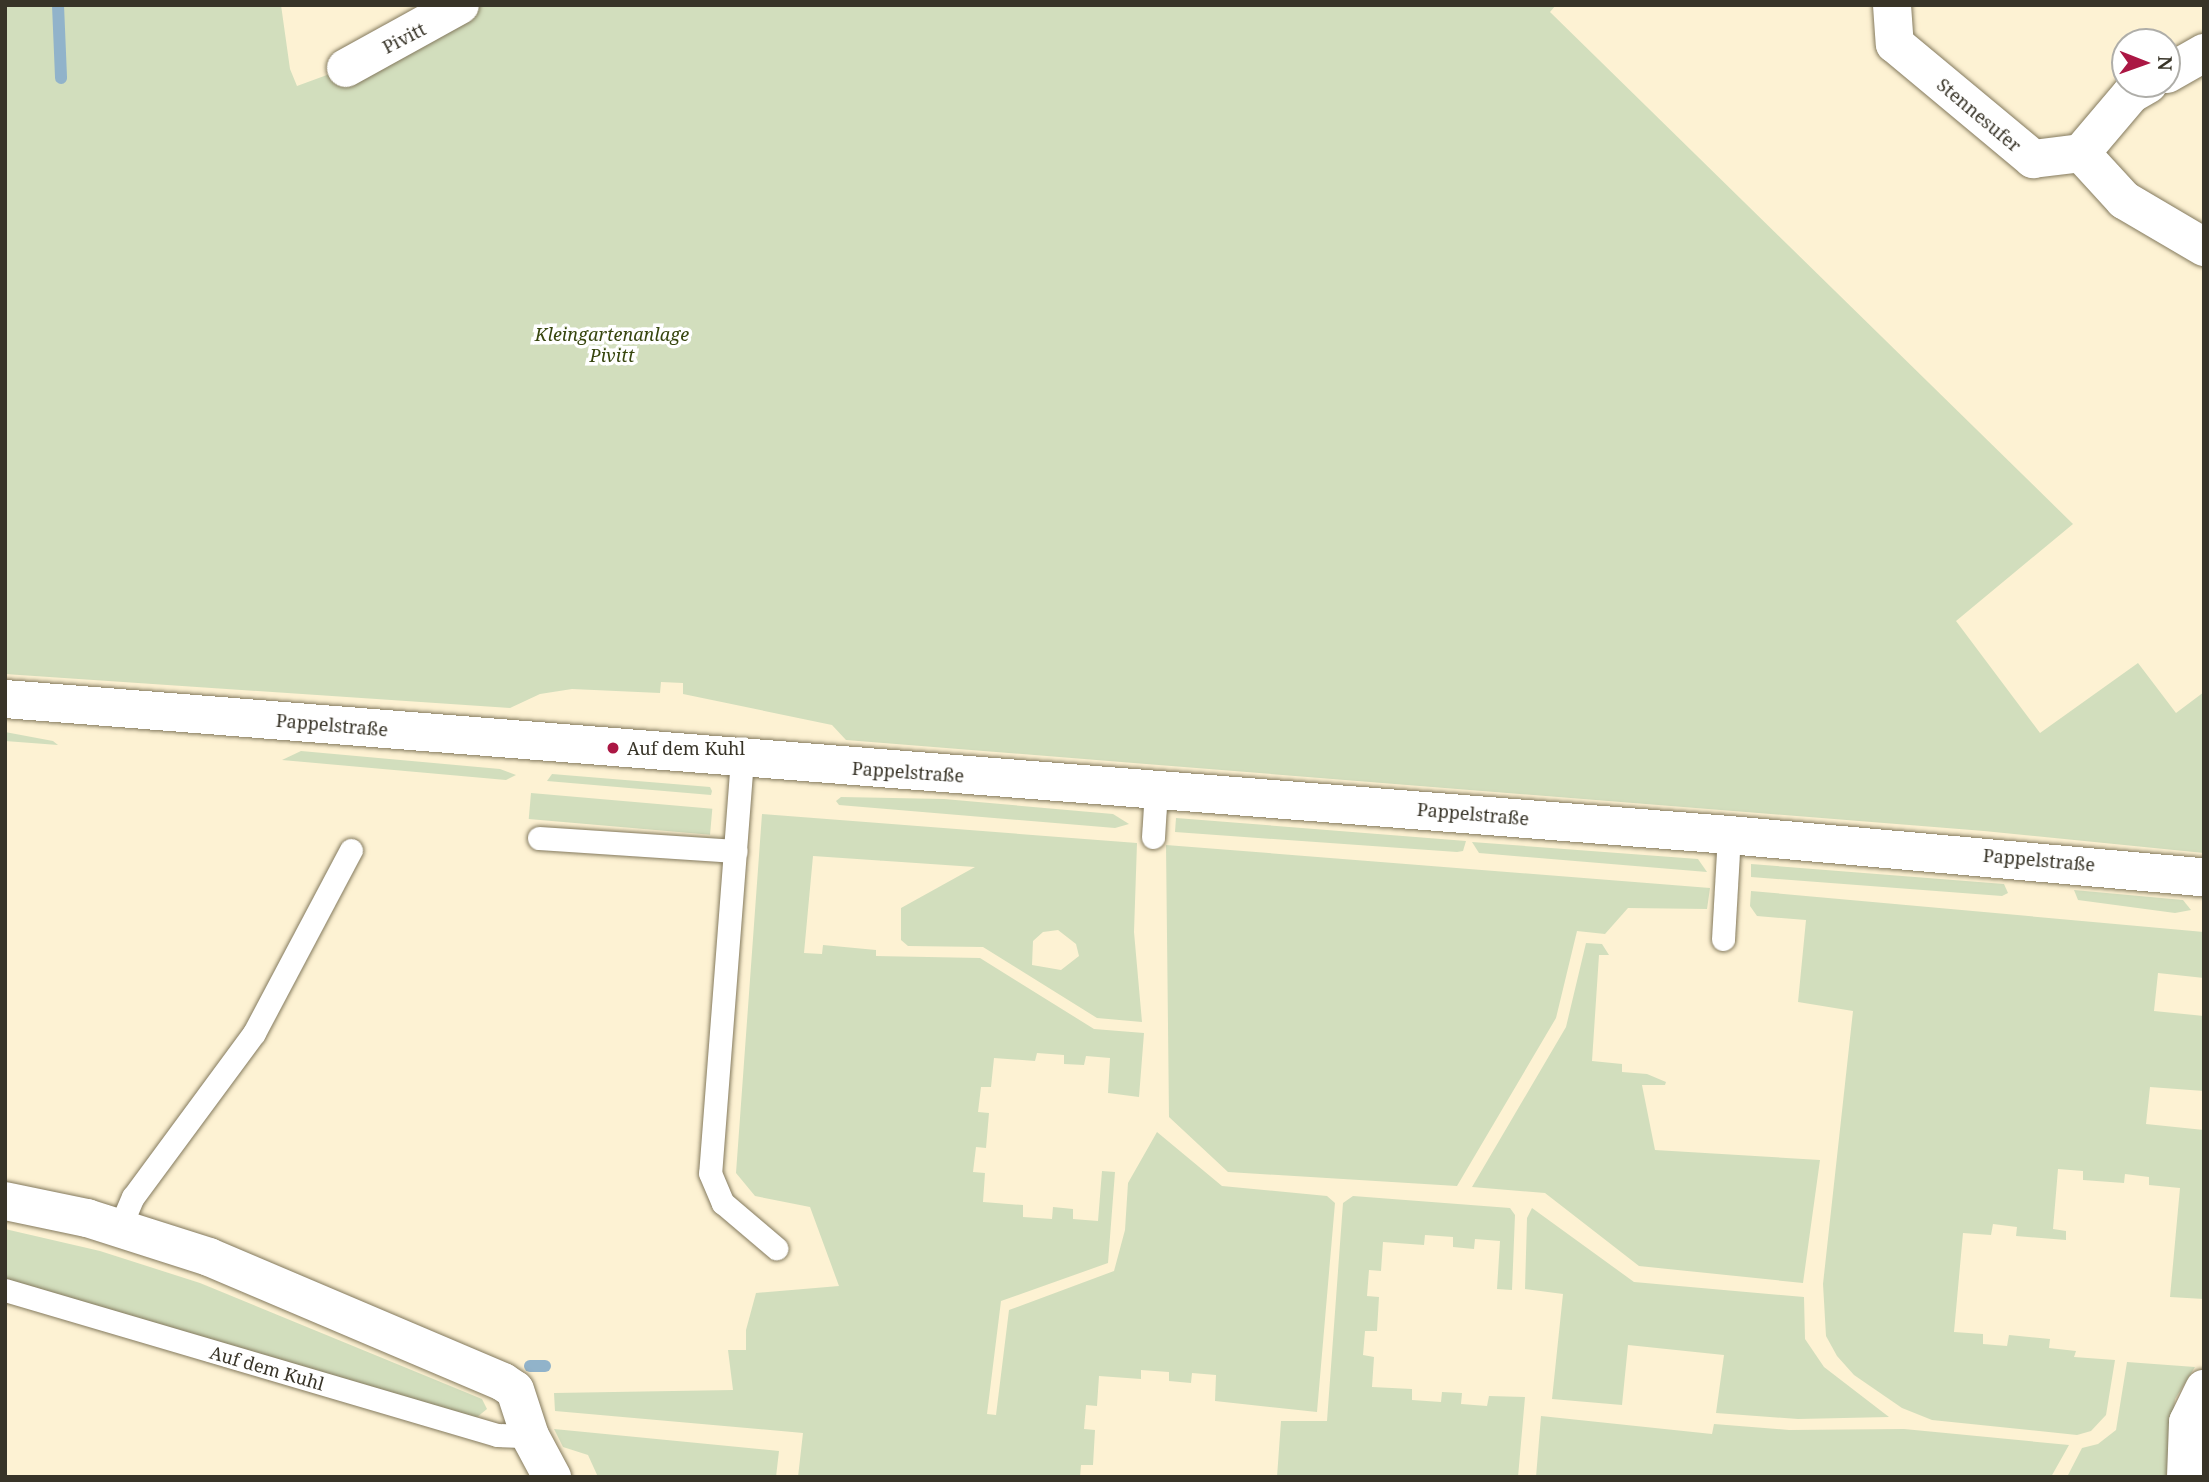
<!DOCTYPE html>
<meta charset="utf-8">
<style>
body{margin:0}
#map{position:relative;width:2209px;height:1482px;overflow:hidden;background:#fdf2d3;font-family:"Noto Serif",serif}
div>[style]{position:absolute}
.green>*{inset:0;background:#d2debd;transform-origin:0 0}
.stream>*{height:12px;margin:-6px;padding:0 6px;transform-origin:6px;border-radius:6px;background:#91b3ca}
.roads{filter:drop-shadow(0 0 2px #83795d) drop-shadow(0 0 2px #83795d)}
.lane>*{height:23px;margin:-11.5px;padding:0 11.5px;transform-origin:11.5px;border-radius:11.5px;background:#fff}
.street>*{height:38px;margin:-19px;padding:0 19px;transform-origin:19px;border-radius:19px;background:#fff}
.secondary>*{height:38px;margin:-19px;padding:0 19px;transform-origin:19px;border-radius:19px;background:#fff}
.dots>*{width:19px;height:19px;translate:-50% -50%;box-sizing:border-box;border:4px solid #fff;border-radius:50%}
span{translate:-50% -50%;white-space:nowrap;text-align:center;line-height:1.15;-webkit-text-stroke:7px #fff;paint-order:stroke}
.street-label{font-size:18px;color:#383428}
.park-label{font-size:18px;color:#37460e;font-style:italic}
.poi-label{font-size:18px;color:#383428}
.left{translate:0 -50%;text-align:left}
.frame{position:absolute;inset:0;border:7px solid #383428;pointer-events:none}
.north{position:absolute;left:2111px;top:28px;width:70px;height:70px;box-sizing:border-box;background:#fff;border:2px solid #afaea9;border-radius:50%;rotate:91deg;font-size:19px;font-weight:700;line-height:28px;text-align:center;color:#383428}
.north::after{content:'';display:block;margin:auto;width:24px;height:32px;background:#ab1744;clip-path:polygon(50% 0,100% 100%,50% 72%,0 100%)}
</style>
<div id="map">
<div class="green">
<div style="clip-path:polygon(5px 5px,281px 5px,290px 69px,297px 86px,346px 68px,460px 5px,1556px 5px,1550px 12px,2073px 524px,1956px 621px,2040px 733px,2138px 663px,2176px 713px,2204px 692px,2204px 853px,1984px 831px,846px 740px,832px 725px,683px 694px,683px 683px,661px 682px,660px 693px,572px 689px,540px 694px,510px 708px,5px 674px)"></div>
<div style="clip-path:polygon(5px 732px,53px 741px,58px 745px,5px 741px)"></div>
<div style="clip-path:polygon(301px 751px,500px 769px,516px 775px,506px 780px,282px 760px)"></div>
<div style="clip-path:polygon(552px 774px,710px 787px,712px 791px,711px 795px,547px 781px)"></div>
<div style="left:531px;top:793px;width:182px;height:26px;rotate:5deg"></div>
<div style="clip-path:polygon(841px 797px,944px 799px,1113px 814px,1129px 824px,1115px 828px,839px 805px,836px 801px)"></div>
<div style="clip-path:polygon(evenodd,762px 814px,1137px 843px,1134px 932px,1142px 1022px,1097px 1018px,983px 947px,908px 946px,901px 940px,901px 908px,975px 867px,813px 856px,804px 953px,822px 954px,823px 945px,876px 950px,876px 956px,980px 958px,1094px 1029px,1144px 1033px,1139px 1097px,1108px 1093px,1110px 1058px,1086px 1056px,1084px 1065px,1064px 1064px,1064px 1055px,1037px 1053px,1035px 1061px,994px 1058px,991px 1087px,981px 1087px,978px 1112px,989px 1113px,986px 1148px,976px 1147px,973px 1172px,985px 1173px,983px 1202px,1023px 1205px,1023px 1217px,1052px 1219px,1053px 1207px,1073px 1209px,1073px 1219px,1098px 1221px,1102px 1171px,1115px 1172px,1108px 1263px,1001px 1301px,987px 1414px,996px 1415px,1009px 1310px,1114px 1271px,1125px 1230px,1128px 1183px,1157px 1132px,1222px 1186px,1327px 1196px,1335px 1203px,1317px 1412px,1215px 1401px,1216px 1375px,1192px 1373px,1191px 1383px,1169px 1381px,1169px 1372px,1141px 1370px,1141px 1379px,1099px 1376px,1097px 1406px,1086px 1405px,1084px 1429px,1095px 1430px,1093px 1465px,1081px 1465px,1080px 1477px,798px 1477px,803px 1433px,555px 1411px,554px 1393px,733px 1390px,728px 1350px,746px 1350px,746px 1330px,756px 1293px,839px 1286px,810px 1207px,755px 1196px,736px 1173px,762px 814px,1058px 930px,1076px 944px,1079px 956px,1061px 970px,1032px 965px,1033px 941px,1043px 932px,1058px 930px)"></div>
<div style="clip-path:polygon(1176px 818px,1466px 841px,1463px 851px,1457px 852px,1175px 832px)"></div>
<div style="clip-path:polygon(1472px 842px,1698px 859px,1707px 872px,1479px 853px)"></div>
<div style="clip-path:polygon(1166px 845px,1647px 883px,1710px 888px,1707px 909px,1628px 908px,1605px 934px,1577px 931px,1556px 1018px,1457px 1186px,1228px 1172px,1169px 1117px)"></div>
<div style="clip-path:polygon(1751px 864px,2004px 884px,2008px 893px,2002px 896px,1751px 877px)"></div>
<div style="clip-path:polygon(2074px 890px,2183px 900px,2191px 910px,2175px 913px,2078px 900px)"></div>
<div style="clip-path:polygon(1751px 891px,2204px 932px,2204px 978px,2158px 973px,2154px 1011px,2204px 1016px,2204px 1091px,2150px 1087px,2146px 1124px,2204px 1130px,2204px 1299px,2170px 1297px,2180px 1188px,2149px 1185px,2149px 1177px,2125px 1174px,2124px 1183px,2083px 1180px,2083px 1171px,2058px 1169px,2053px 1229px,2066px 1231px,2066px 1240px,2016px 1236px,2017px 1227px,1993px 1224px,1991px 1235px,1963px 1233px,1954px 1332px,1983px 1334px,1983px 1344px,2007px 1346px,2009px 1335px,2050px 1339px,2049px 1348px,2076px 1351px,2074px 1357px,2115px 1360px,2106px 1415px,2091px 1431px,2077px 1435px,1932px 1420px,1902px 1408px,1854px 1375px,1837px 1356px,1826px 1336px,1823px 1284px,1853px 1011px,1798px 1002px,1806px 920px,1757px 916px,1750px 906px)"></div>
<div style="clip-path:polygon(1586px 943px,1602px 944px,1609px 955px,1599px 955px,1592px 1061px,1622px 1064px,1622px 1072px,1647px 1074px,1666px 1082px,1665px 1085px,1642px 1085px,1655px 1150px,1820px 1160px,1803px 1283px,1639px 1266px,1545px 1193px,1472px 1187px,1566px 1027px)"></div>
<div style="clip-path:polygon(1353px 1196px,1510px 1208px,1515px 1215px,1512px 1290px,1497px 1289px,1500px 1241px,1475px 1239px,1474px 1249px,1453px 1247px,1453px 1237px,1425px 1235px,1424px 1245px,1383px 1242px,1381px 1271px,1369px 1270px,1367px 1296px,1379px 1297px,1377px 1331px,1365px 1331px,1363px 1355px,1374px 1357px,1372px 1387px,1412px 1389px,1412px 1400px,1441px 1402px,1442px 1392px,1462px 1393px,1461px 1404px,1487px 1406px,1489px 1396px,1525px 1397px,1518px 1477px,1277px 1477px,1281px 1421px,1327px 1421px,1343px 1203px)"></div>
<div style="clip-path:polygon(1532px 1208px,1634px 1282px,1804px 1297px,1805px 1339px,1824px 1367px,1889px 1417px,1798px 1419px,1716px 1413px,1724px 1355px,1628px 1345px,1622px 1405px,1552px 1399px,1563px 1294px,1525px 1289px,1527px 1218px)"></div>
<div style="clip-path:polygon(5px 1229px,100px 1251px,200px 1283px,482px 1399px,487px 1409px,476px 1418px,455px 1413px,5px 1279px)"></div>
<div style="clip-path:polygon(2127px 1362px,2195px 1367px,2175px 1399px,2166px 1477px,2067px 1477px,2082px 1448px,2098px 1444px,2116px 1430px)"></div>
<div style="clip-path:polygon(1541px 1416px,1712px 1434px,1714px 1424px,1789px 1430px,1904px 1429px,2069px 1445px,2051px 1477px,1536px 1477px)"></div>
<div style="clip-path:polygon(554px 1429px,779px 1451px,776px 1477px,598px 1477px,588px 1455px,563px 1447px)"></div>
</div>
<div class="stream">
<div style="left:58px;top:5px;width:73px;rotate:87.6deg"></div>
<div style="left:530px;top:1366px;width:15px"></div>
</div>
<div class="roads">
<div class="lane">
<div style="left:742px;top:759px;width:415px;rotate:94.4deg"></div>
<div style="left:710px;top:1173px;width:33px;rotate:67deg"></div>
<div style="left:723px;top:1203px;width:70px;rotate:40.3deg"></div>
<div style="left:1153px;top:837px;width:47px;rotate:-86.3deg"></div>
<div style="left:539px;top:838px;width:197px;rotate:3.8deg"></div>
<div style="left:1723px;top:939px;width:104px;rotate:-86.7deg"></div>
<div style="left:120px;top:1227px;width:33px;rotate:-67deg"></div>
<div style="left:133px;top:1197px;width:204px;rotate:-53.6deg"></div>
<div style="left:254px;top:1033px;width:207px;rotate:-62.1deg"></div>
<div style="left:5px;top:1290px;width:513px;rotate:16.42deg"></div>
<div style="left:497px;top:1435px;width:33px;rotate:2deg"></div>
</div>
<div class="street">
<div style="left:1892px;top:5px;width:39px;rotate:86deg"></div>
<div style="left:1895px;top:44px;width:180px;rotate:39.8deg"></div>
<div style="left:2033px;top:159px;width:48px;rotate:-7.1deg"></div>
<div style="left:2081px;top:153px;width:64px;rotate:47.5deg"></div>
<div style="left:2124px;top:200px;width:93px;rotate:30.4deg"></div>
<div style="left:346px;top:68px;width:130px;rotate:-28.9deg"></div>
<div style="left:2167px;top:74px;width:43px;rotate:-29.6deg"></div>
<div style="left:2081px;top:153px;width:77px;rotate:-49.7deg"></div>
<div style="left:2131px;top:94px;width:20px;rotate:-30deg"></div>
<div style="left:5px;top:1201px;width:84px;rotate:11.7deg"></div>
<div style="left:87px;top:1218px;width:128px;rotate:17.7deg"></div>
<div style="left:209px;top:1257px;width:319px;rotate:23deg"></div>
<div style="left:503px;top:1382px;width:14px;rotate:34deg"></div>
<div style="left:515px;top:1390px;width:48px;rotate:71.9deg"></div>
<div style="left:530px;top:1436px;width:47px;rotate:61.8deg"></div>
<div style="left:2186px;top:1477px;width:55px;rotate:-87.9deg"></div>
<div style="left:2188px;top:1422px;width:37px;rotate:-64deg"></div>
</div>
<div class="secondary">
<div style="left:5px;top:699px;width:1729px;rotate:4.51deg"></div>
<div style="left:1729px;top:835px;width:477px;rotate:5.1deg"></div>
</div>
</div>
<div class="dots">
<div style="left:613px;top:748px;background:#ab1744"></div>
</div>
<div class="street-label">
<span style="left:404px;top:38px;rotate:-27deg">Pivitt</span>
<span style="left:1979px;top:115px;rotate:40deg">Stennesufer</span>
<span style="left:332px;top:725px;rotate:5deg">Pappelstraße</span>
<span style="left:908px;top:772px;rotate:4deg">Pappelstraße</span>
<span style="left:1473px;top:814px;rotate:5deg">Pappelstraße</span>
<span style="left:2039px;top:860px;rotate:5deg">Pappelstraße</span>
<span style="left:267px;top:1368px;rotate:16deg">Auf dem Kuhl</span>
</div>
<div class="park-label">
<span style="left:612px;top:345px">Kleingartenanlage<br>Pivitt</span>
</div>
<div class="poi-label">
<span class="left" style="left:627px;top:748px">Auf dem Kuhl</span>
</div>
<div class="frame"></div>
<div class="north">N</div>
</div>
